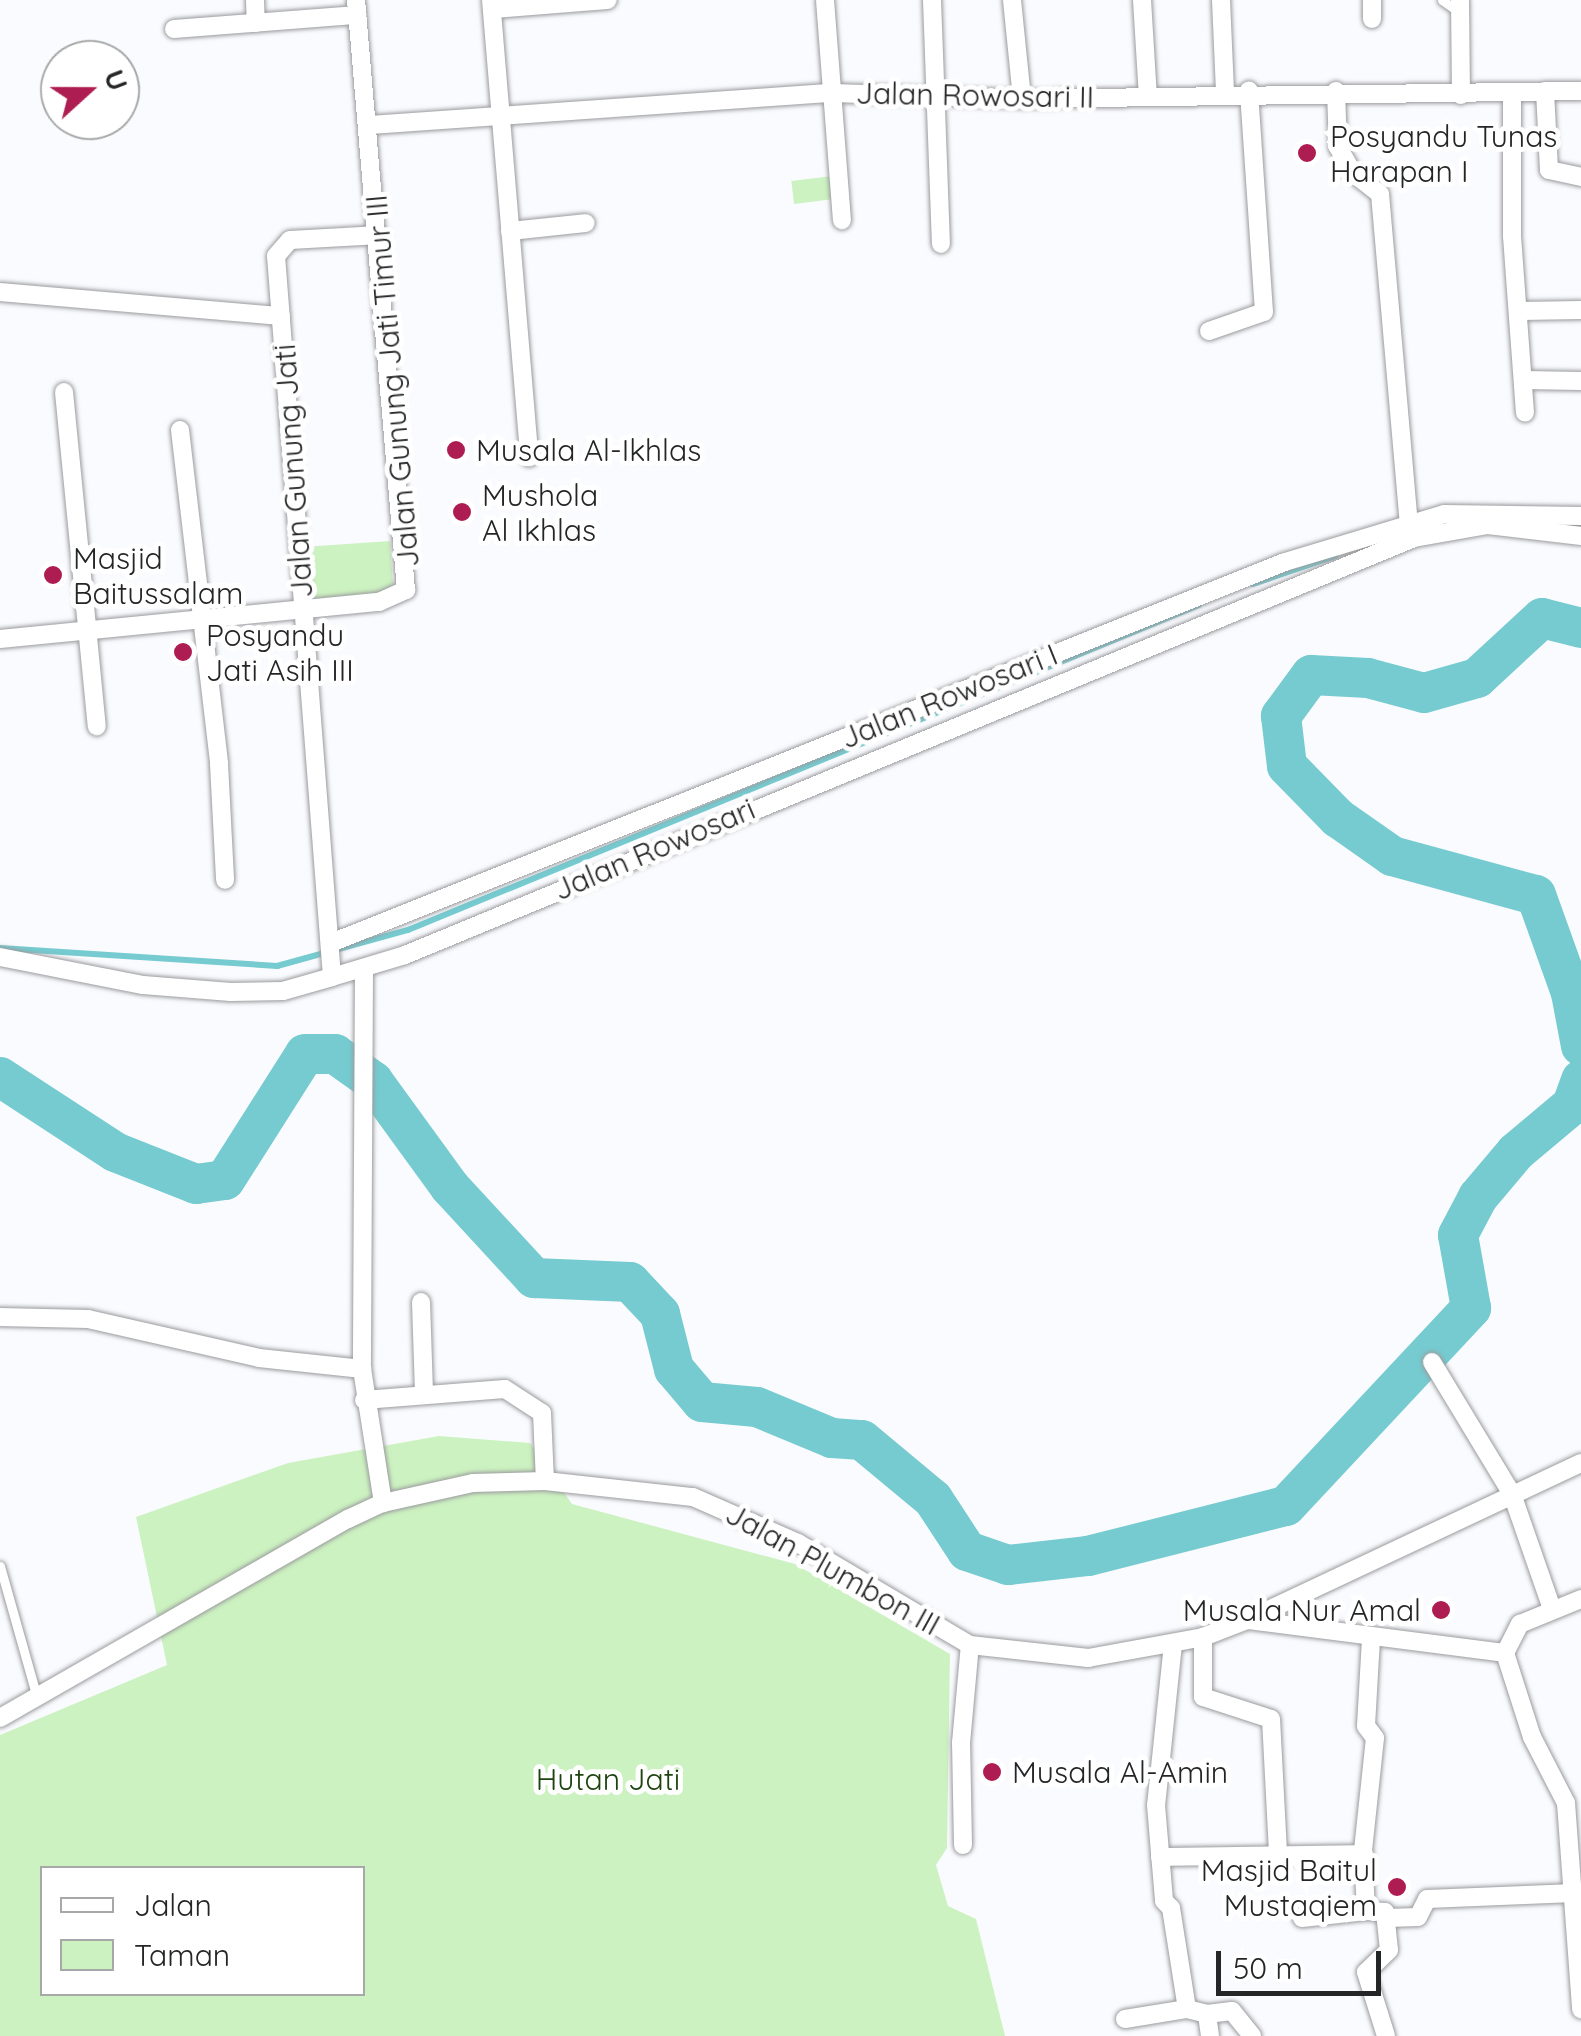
<!DOCTYPE html>
<style>
body{margin:0}
#map{position:relative;width:1581px;height:2036px;overflow:hidden;background:#fafbfe;font-family:Quicksand,sans-serif}
div>[style]{position:absolute}
.green>*{inset:0;background:#cdf2c1;transform-origin:0 0}
.stream>*{height:6px;margin:-3px;padding:0 3px;transform-origin:3px;border-radius:3px;background:#75cbd0}
.river>*{height:40px;margin:-20px;padding:0 20px;transform-origin:20px;border-radius:20px;background:#75cbd0}
.roads{filter:drop-shadow(0 0 2px #9a9b9e) drop-shadow(0 0 2px #9a9b9e)}
.lane>*{height:9px;margin:-4.5px;padding:0 4.5px;transform-origin:4.5px;border-radius:4.5px;background:#fff}
.street>*{height:18px;margin:-9px;padding:0 9px;transform-origin:9px;border-radius:9px;background:#fff}
.dots>*{width:28px;height:28px;translate:-50% -50%;box-sizing:border-box;border:5px solid #fff;border-radius:50%}
span{translate:-50% -50%;white-space:nowrap;text-align:center;line-height:1.15;-webkit-text-stroke:10px #fff;paint-order:stroke}
.street-label{font-size:30px;color:#242526}
.poi-label{font-size:30px;color:#242526}
.left{translate:0 -50%;text-align:left}
.right{translate:-100% -50%;text-align:right}
.park-label{font-size:30px;color:#1e4410}
.legend{position:absolute;left:40px;top:1866px;width:325px;height:130px;box-sizing:border-box;background:#fff;border:2px solid #a7a8a8;margin:0;padding:12px 18px;list-style:none;font-size:30px;color:#242526}
.legend li{display:flex;align-items:center;gap:20px;height:50px}
.legend b{width:50px;border:2px solid #a7a8a8}
.north{position:absolute;left:40px;top:40px;width:100px;height:100px;box-sizing:border-box;background:#fff;border:2px solid #a7a8a8;border-radius:50%;rotate:69deg;font-size:28px;font-weight:700;line-height:40px;text-align:center;color:#242526}
.north::after{content:'';display:block;margin:auto;width:35px;height:45px;background:#ae1d51;clip-path:polygon(50% 0,100% 100%,50% 72%,0 100%)}
.scale{position:absolute;left:1216px;top:1951px;width:165px;height:45px;box-sizing:border-box;border:5px solid #242526;border-top:0;padding-left:12px;font-size:30px;line-height:35px;white-space:nowrap;color:#242526;-webkit-text-stroke:8px #fff;paint-order:stroke}
</style>
<div id="map">
<div class="green">
<div style="left:833px;top:176px;width:23px;height:42px;rotate:83deg"></div>
<div style="left:390px;top:541px;width:55px;height:83px;rotate:86deg"></div>
<div style="clip-path:polygon(evenodd,439px 1436px,530px 1443px,572px 1504px,795px 1564px,950px 1654px,947px 1848px,936px 1865px,948px 1906px,976px 1919px,1005px 2036px,0 2036px,0 1735px,167px 1665px,136px 1517px,288px 1463px,439px 1436px,42px 1868px,362px 1868px,362px 1994px,42px 1994px,42px 1868px)"></div>
</div>
<div class="stream">
<div style="left:1253px;top:584px;width:87px;rotate:-18.9deg"></div>
<div style="left:0;top:948px;width:278px;rotate:3.7deg"></div>
<div style="left:277px;top:966px;width:136px;rotate:-15.4deg"></div>
<div style="left:408px;top:930px;width:855px;rotate:-22.34deg"></div>
</div>
<div class="river">
<div style="left:1581px;top:628px;width:40px;rotate:-165.6deg"></div>
<div style="left:1542px;top:618px;width:88px;rotate:137.3deg"></div>
<div style="left:1477px;top:678px;width:55px;rotate:164.2deg"></div>
<div style="left:1424px;top:693px;width:58px;rotate:-165deg"></div>
<div style="left:1368px;top:678px;width:57px;rotate:-177deg"></div>
<div style="left:1311px;top:675px;width:51px;rotate:126.2deg"></div>
<div style="left:1281px;top:716px;width:50px;rotate:83.2deg"></div>
<div style="left:1287px;top:766px;width:73px;rotate:45.6deg"></div>
<div style="left:1338px;top:818px;width:66px;rotate:35.1deg"></div>
<div style="left:1392px;top:856px;width:149px;rotate:15.2deg"></div>
<div style="left:1536px;top:895px;width:104px;rotate:70.3deg"></div>
<div style="left:1571px;top:993px;width:54px;rotate:79.3deg"></div>
<div style="left:0;top:1077px;width:137px;rotate:33.1deg"></div>
<div style="left:115px;top:1152px;width:87px;rotate:21.6deg"></div>
<div style="left:196px;top:1184px;width:29px;rotate:-8deg"></div>
<div style="left:225px;top:1180px;width:149px;rotate:-57.6deg"></div>
<div style="left:305px;top:1054px;width:30px"></div>
<div style="left:335px;top:1054px;width:47px;rotate:35.4deg"></div>
<div style="left:373px;top:1081px;width:131px;rotate:54deg"></div>
<div style="left:450px;top:1187px;width:124px;rotate:47.3deg"></div>
<div style="left:534px;top:1278px;width:96px;rotate:2.4deg"></div>
<div style="left:630px;top:1282px;width:44px;rotate:46.8deg"></div>
<div style="left:660px;top:1314px;width:57px;rotate:75.7deg"></div>
<div style="left:674px;top:1369px;width:43px;rotate:49.7deg"></div>
<div style="left:702px;top:1402px;width:55px;rotate:5.2deg"></div>
<div style="left:757px;top:1407px;width:81px;rotate:22.5deg"></div>
<div style="left:832px;top:1438px;width:30px;rotate:4deg"></div>
<div style="left:862px;top:1440px;width:92px;rotate:39.7deg"></div>
<div style="left:933px;top:1499px;width:62px;rotate:56.8deg"></div>
<div style="left:967px;top:1551px;width:43px;rotate:18.9deg"></div>
<div style="left:1008px;top:1565px;width:81px;rotate:-6.4deg"></div>
<div style="left:1088px;top:1556px;width:204px;rotate:-14.2deg"></div>
<div style="left:1286px;top:1506px;width:271px;rotate:-46.9deg"></div>
<div style="left:1471px;top:1308px;width:74px;rotate:-100.1deg"></div>
<div style="left:1458px;top:1235px;width:43px;rotate:-62.2deg"></div>
<div style="left:1478px;top:1197px;width:59px;rotate:-49.8deg"></div>
<div style="left:1516px;top:1152px;width:73px;rotate:-40deg"></div>
<div style="left:1572px;top:1105px;width:27px;rotate:-70deg"></div>
</div>
<div class="roads">
<div class="lane">
<div style="left:1442px;top:0;width:21px;rotate:35deg"></div>
<div style="left:0;top:1566px;width:137px;rotate:74.3deg"></div>
</div>
<div class="street">
<div style="left:255px;top:0;width:23px;rotate:88deg"></div>
<div style="left:491px;top:0;width:459px;rotate:85.2deg"></div>
<div style="left:825px;top:0;width:221px;rotate:85.6deg"></div>
<div style="left:932px;top:0;width:244px;rotate:87.9deg"></div>
<div style="left:1012px;top:0;width:100px;rotate:84.2deg"></div>
<div style="left:1142px;top:0;width:97px;rotate:86.5deg"></div>
<div style="left:1221px;top:0;width:92px;rotate:87.5deg"></div>
<div style="left:1372px;top:0;width:19px;rotate:90deg"></div>
<div style="left:1460px;top:0;width:95px;rotate:89.4deg"></div>
<div style="left:493px;top:9px;width:115px;rotate:-4.5deg"></div>
<div style="left:174px;top:29px;width:184px;rotate:-4.4deg"></div>
<div style="left:1336px;top:91px;width:56px;rotate:88deg"></div>
<div style="left:1338px;top:147px;width:30px;rotate:60deg"></div>
<div style="left:1353px;top:173px;width:34px;rotate:38deg"></div>
<div style="left:1380px;top:194px;width:330px;rotate:85deg"></div>
<div style="left:1545px;top:91px;width:79px;rotate:87.1deg"></div>
<div style="left:1549px;top:170px;width:33px;rotate:12deg"></div>
<div style="left:1512px;top:93px;width:143px;rotate:90deg"></div>
<div style="left:1512px;top:236px;width:177px;rotate:85.8deg"></div>
<div style="left:370px;top:125px;width:463px;rotate:-4deg"></div>
<div style="left:832px;top:93px;width:190px;rotate:1.8deg"></div>
<div style="left:1022px;top:99px;width:559px;rotate:-0.82deg"></div>
<div style="left:510px;top:231px;width:76px;rotate:-6deg"></div>
<div style="left:0;top:292px;width:282px;rotate:4.9deg"></div>
<div style="left:1520px;top:311px;width:61px;rotate:-0.9deg"></div>
<div style="left:1209px;top:331px;width:58px;rotate:-19.1deg"></div>
<div style="left:1264px;top:312px;width:222px;rotate:-93.9deg"></div>
<div style="left:1524px;top:380px;width:57px;rotate:1deg"></div>
<div style="left:64px;top:392px;width:336px;rotate:84.4deg"></div>
<div style="left:180px;top:430px;width:336px;rotate:83.3deg"></div>
<div style="left:219px;top:764px;width:116px;rotate:87deg"></div>
<div style="left:0;top:639px;width:381px;rotate:-5.6deg"></div>
<div style="left:379px;top:602px;width:30px;rotate:-24deg"></div>
<div style="left:406px;top:590px;width:592px;rotate:-94.84deg"></div>
<div style="left:331px;top:943px;width:1027px;rotate:-21.77deg"></div>
<div style="left:1285px;top:562px;width:166px;rotate:-16.8deg"></div>
<div style="left:1444px;top:514px;width:137px;rotate:0.8deg"></div>
<div style="left:0;top:957px;width:146px;rotate:11.1deg"></div>
<div style="left:143px;top:985px;width:88px;rotate:4.5deg"></div>
<div style="left:231px;top:992px;width:52px;rotate:-1.1deg"></div>
<div style="left:283px;top:991px;width:51px;rotate:-15.9deg"></div>
<div style="left:332px;top:977px;width:76px;rotate:-16.8deg"></div>
<div style="left:405px;top:955px;width:1092px;rotate:-22.45deg"></div>
<div style="left:1414px;top:538px;width:75px;rotate:-10deg"></div>
<div style="left:1488px;top:525px;width:94px;rotate:6.7deg"></div>
<div style="left:364px;top:969px;width:400px;rotate:90.3deg"></div>
<div style="left:362px;top:1369px;width:136px;rotate:81.1deg"></div>
<div style="left:332px;top:977px;width:723px;rotate:-94.44deg"></div>
<div style="left:276px;top:256px;width:21px;rotate:-49deg"></div>
<div style="left:290px;top:240px;width:90px;rotate:-3.2deg"></div>
<div style="left:421px;top:1302px;width:91px;rotate:88.1deg"></div>
<div style="left:0;top:1317px;width:88px;rotate:1.3deg"></div>
<div style="left:88px;top:1319px;width:175px;rotate:12.8deg"></div>
<div style="left:259px;top:1358px;width:104px;rotate:6.1deg"></div>
<div style="left:1432px;top:1362px;width:154px;rotate:58.8deg"></div>
<div style="left:1512px;top:1494px;width:122px;rotate:70.8deg"></div>
<div style="left:364px;top:1400px;width:141px;rotate:-4.5deg"></div>
<div style="left:505px;top:1389px;width:44px;rotate:33deg"></div>
<div style="left:542px;top:1413px;width:68px;rotate:87.5deg"></div>
<div style="left:1248px;top:1620px;width:259px;rotate:7.3deg"></div>
<div style="left:1203px;top:1637px;width:60px;rotate:90deg"></div>
<div style="left:1203px;top:1697px;width:71px;rotate:17.9deg"></div>
<div style="left:1271px;top:1719px;width:133px;rotate:87deg"></div>
<div style="left:1371px;top:1639px;width:87px;rotate:93.3deg"></div>
<div style="left:1366px;top:1726px;width:15px;rotate:53deg"></div>
<div style="left:1375px;top:1738px;width:113px;rotate:96.1deg"></div>
<div style="left:1363px;top:1850px;width:61px;rotate:87.2deg"></div>
<div style="left:1366px;top:1911px;width:19px;rotate:3deg"></div>
<div style="left:1385px;top:1912px;width:38px;rotate:84deg"></div>
<div style="left:1389px;top:1950px;width:32px;rotate:136deg"></div>
<div style="left:1366px;top:1972px;width:67px;rotate:72.6deg"></div>
<div style="left:1173px;top:1644px;width:162px;rotate:96deg"></div>
<div style="left:1156px;top:1805px;width:96px;rotate:85.2deg"></div>
<div style="left:1164px;top:1901px;width:10px;rotate:45deg"></div>
<div style="left:1171px;top:1908px;width:102px;rotate:81deg"></div>
<div style="left:1505px;top:1653px;width:88px;rotate:72.2deg"></div>
<div style="left:1532px;top:1737px;width:74px;rotate:62.7deg"></div>
<div style="left:1566px;top:1803px;width:207px;rotate:85.8deg"></div>
<div style="left:1505px;top:1653px;width:33px;rotate:-63deg"></div>
<div style="left:1520px;top:1624px;width:66px;rotate:-22.3deg"></div>
<div style="left:0;top:1718px;width:401px;rotate:-29.8deg"></div>
<div style="left:348px;top:1519px;width:38px;rotate:-25deg"></div>
<div style="left:383px;top:1503px;width:92px;rotate:-12.5deg"></div>
<div style="left:473px;top:1483px;width:72px;rotate:-1.6deg"></div>
<div style="left:545px;top:1481px;width:149px;rotate:6.2deg"></div>
<div style="left:693px;top:1497px;width:115px;rotate:23.7deg"></div>
<div style="left:798px;top:1543px;width:200px;rotate:30.7deg"></div>
<div style="left:970px;top:1645px;width:119px;rotate:6.3deg"></div>
<div style="left:1088px;top:1658px;width:117px;rotate:-10.3deg"></div>
<div style="left:1203px;top:1637px;width:47px;rotate:-21.1deg"></div>
<div style="left:1247px;top:1620px;width:369px;rotate:-25.2deg"></div>
<div style="left:963px;top:1845px;width:102px;rotate:-91.1deg"></div>
<div style="left:961px;top:1743px;width:98px;rotate:-84.8deg"></div>
<div style="left:1160px;top:1857px;width:204px;rotate:-0.8deg"></div>
<div style="left:1302px;top:1918px;width:64px;rotate:-6.2deg"></div>
<div style="left:1387px;top:1918px;width:31px;rotate:-2deg"></div>
<div style="left:1418px;top:1917px;width:20px;rotate:-63deg"></div>
<div style="left:1427px;top:1899px;width:147px;rotate:-2.3deg"></div>
<div style="left:1125px;top:2019px;width:63px;rotate:-9.2deg"></div>
<div style="left:1187px;top:2009px;width:21px;rotate:14deg"></div>
<div style="left:1210px;top:2036px;width:22px;rotate:-98deg"></div>
<div style="left:1207px;top:2014px;width:25px;rotate:-7deg"></div>
<div style="left:1232px;top:2011px;width:32px;rotate:51deg"></div>
</div>
</div>
<div class="dots">
<div style="left:1307px;top:153px;background:#ae1d51"></div>
<div style="left:456px;top:450px;background:#ae1d51"></div>
<div style="left:462px;top:512px;background:#ae1d51"></div>
<div style="left:53px;top:575px;background:#ae1d51"></div>
<div style="left:183px;top:652px;background:#ae1d51"></div>
<div style="left:1441px;top:1610px;background:#ae1d51"></div>
<div style="left:992px;top:1772px;background:#ae1d51"></div>
<div style="left:1397px;top:1887px;background:#ae1d51"></div>
</div>
<div class="street-label">
<span style="left:975px;top:95px;rotate:1deg">Jalan Rowosari II</span>
<span style="left:392px;top:381px;rotate:-95deg">Jalan Gunung Jati Timur III</span>
<span style="left:293px;top:471px;rotate:-94deg">Jalan Gunung Jati</span>
<span style="left:949px;top:696px;rotate:-22deg">Jalan Rowosari I</span>
<span style="left:654px;top:849px;rotate:-23deg">Jalan Rowosari</span>
<span style="left:833px;top:1569px;rotate:29deg">Jalan Plumbon III</span>
</div>
<div class="poi-label">
<span class="left" style="left:1330px;top:153px">Posyandu Tunas<br>Harapan I</span>
<span class="left" style="left:476px;top:450px">Musala Al-Ikhlas</span>
<span class="left" style="left:482px;top:512px">Mushola<br>Al Ikhlas</span>
<span class="left" style="left:73px;top:575px">Masjid<br>Baitussalam</span>
<span class="left" style="left:206px;top:652px">Posyandu<br>Jati Asih III</span>
<span class="right" style="left:1421px;top:1610px">Musala Nur Amal</span>
<span class="left" style="left:1012px;top:1772px">Musala Al-Amin</span>
<span class="right" style="left:1377px;top:1887px">Masjid Baitul<br>Mustaqiem</span>
</div>
<div class="park-label">
<span style="left:608px;top:1779px">Hutan Jati</span>
</div>
<ul class="legend">
<li><b style="height:12px;background:#fff"></b>Jalan</li>
<li><b style="height:28px;background:#cdf2c1"></b>Taman</li>
</ul>
<div class="north">U</div>
<div class="scale">50 m</div>
</div>
